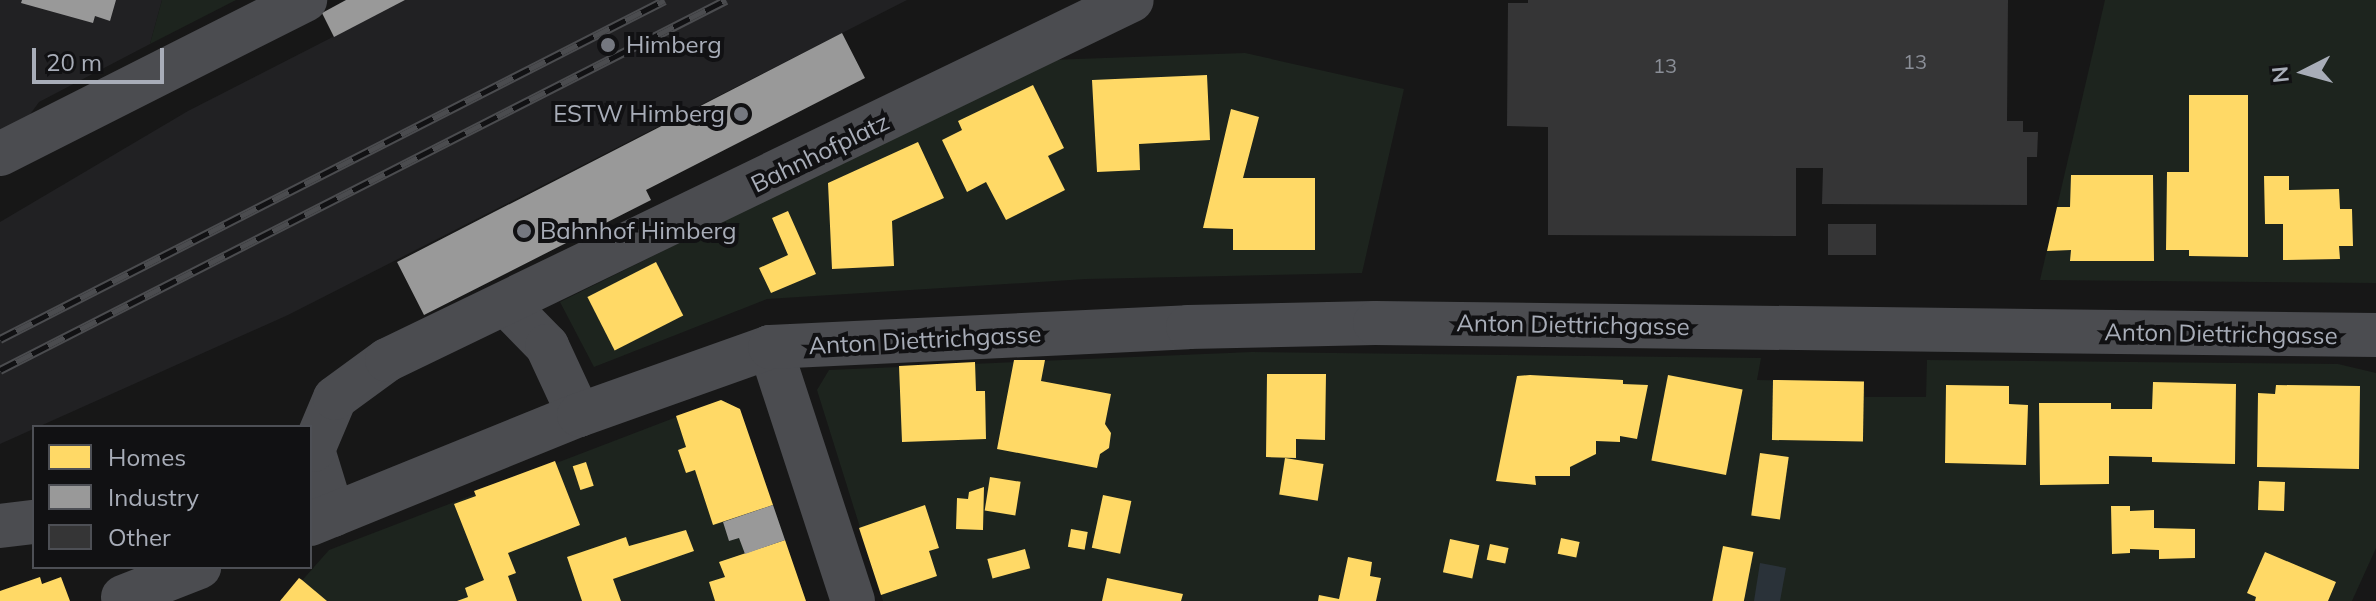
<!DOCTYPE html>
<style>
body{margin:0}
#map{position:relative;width:2376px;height:601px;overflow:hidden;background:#171717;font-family:Mulish,sans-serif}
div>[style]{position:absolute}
.built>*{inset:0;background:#212123}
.green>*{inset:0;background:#1d241e}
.water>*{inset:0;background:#2a3239}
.homes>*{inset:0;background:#ffd966;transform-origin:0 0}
.industry>*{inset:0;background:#999}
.building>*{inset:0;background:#353536;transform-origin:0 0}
.minor>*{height:44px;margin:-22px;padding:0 22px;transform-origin:22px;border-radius:22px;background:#4b4c50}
.rail>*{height:9px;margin-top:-4.5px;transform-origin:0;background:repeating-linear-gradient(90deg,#111113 0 18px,#4b4c4f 0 36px);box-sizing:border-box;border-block:2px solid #4b4c4f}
.dots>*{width:22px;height:22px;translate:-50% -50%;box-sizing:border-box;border:4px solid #111113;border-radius:50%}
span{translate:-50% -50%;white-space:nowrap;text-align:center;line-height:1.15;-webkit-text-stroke:8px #111113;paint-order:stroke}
.number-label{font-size:20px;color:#8b8f98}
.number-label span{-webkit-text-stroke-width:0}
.poi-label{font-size:24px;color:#a8adb8}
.left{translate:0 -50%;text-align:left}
.right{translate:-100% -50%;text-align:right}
.street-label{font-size:24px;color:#a8adb8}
.legend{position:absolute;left:32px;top:425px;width:280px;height:144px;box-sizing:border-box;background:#111113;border:2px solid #4d4f55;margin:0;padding:10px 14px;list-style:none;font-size:24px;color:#a8adb8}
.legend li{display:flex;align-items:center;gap:16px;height:40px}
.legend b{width:40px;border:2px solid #4d4f55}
.north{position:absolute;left:2264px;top:32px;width:80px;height:80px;-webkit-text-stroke:6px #111113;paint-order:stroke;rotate:264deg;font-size:22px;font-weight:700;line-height:32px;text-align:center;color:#a8adb8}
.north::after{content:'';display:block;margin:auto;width:28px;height:36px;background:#a8adb8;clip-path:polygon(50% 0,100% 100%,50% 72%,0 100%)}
.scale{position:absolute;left:32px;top:48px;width:132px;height:36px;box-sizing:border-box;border:4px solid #a8adb8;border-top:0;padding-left:10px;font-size:24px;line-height:28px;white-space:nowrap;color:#a8adb8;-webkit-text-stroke:6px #111113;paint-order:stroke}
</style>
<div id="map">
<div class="built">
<div style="clip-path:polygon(0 0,162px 0,150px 44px,39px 102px,0 156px)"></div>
<div style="clip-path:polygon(405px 0,907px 0,288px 315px,0 444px,0 222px,188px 111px)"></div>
</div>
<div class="green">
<div style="clip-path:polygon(162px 0,236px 0,150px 44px)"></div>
<div style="clip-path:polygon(2105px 0,2376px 0,2376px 283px,2040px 280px)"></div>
<div style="clip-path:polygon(1245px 53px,1404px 89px,1362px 273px,1086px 279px,767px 299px,594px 367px,560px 302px,1049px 60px)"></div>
<div style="clip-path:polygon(1252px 352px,1761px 358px,1757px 380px,1864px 382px,1865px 397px,1926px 397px,1927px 360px,2338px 364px,2376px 373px,2376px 548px,2352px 601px,883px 601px,817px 390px,829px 370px)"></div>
<div style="clip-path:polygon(721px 400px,740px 409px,806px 601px,284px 601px,329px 550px)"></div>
</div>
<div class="water">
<div style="clip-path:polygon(1760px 563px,1786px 568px,1780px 601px,1754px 601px)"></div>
</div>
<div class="homes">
<div style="clip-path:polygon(1207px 75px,1210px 140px,1139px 144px,1140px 170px,1097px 172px,1092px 80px)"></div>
<div style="clip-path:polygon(1033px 85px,1064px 148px,1048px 156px,1065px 190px,1006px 220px,986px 182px,967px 192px,942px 140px,962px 130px,958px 121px)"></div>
<div style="clip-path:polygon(2189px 95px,2248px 95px,2248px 257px,2189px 256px,2189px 250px,2166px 250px,2167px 172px,2189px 172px)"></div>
<div style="clip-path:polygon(1231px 109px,1259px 117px,1243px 178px,1315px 178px,1315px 250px,1233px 250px,1233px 229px,1203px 228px)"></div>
<div style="clip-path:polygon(918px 142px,944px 198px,892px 221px,894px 266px,832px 269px,828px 183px)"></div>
<div style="clip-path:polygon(2071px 175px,2153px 175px,2154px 261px,2070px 261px,2071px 250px,2047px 251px,2057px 207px,2070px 207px)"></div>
<div style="clip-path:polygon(2264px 176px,2289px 176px,2289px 190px,2339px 189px,2340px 209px,2352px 209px,2353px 246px,2339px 246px,2340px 259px,2283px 260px,2283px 224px,2265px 224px)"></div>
<div style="clip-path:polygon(788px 211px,816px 274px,771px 293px,759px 268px,788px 255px,772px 218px)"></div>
<div style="left:656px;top:262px;width:60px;height:77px;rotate:63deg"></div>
<div style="clip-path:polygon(1014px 360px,1045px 360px,1041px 381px,1111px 394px,1105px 424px,1111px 433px,1109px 448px,1100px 454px,1097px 468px,997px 449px)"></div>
<div style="clip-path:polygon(975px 362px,976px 391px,985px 391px,986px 439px,902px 442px,899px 366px)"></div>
<div style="clip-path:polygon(1267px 374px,1326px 374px,1325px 440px,1296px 439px,1296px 458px,1266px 457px)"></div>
<div style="clip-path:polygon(1530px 375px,1623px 380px,1623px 384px,1648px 385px,1637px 439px,1620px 436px,1620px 442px,1596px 441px,1596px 454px,1570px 467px,1570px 476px,1535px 476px,1536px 485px,1496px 481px,1517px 376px)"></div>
<div style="left:1668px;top:375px;width:76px;height:87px;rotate:11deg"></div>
<div style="left:1773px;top:380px;width:91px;height:60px;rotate:1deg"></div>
<div style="clip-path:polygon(2153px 382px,2236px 384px,2235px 464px,2152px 462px,2152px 457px,2109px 456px,2109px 484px,2040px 485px,2039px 403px,2111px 403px,2111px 409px,2152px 409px)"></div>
<div style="clip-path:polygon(1946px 385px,2009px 386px,2009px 404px,2028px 405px,2026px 465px,1945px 463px)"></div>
<div style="clip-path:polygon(2276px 385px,2360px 386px,2359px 469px,2257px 467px,2258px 393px,2275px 394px)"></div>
<div style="clip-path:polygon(721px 400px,740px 409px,773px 505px,713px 525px,695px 470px,686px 473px,678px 450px,686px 447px,676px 416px)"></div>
<div style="left:1760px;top:453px;width:29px;height:63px;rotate:8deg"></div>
<div style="left:1285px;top:458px;width:39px;height:37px;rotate:9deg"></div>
<div style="clip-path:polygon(555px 461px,580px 525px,508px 553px,516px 573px,508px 576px,517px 601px,457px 601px,468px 597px,465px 588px,484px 580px,454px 504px,476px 496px,474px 491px)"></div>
<div style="left:586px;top:462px;width:25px;height:14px;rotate:72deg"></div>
<div style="left:990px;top:477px;width:31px;height:34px;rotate:9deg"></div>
<div style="left:2259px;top:481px;width:26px;height:29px;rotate:2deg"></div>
<div style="clip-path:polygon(984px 487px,983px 530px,956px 529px,957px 498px,968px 499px,969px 492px)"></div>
<div style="left:1103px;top:495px;width:29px;height:54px;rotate:12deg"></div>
<div style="clip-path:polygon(925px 505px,939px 548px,929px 551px,937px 576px,881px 595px,859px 528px)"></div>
<div style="clip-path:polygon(2111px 506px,2130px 506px,2130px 511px,2154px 510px,2154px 528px,2195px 529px,2195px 558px,2159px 559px,2159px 550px,2130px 549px,2130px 553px,2112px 554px)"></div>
<div style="left:1071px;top:529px;width:17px;height:18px;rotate:10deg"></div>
<div style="clip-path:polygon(686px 530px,694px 551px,613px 579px,621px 601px,582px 601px,567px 557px,626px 537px,629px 546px)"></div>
<div style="left:1561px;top:538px;width:19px;height:16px;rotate:12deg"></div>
<div style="left:1450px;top:539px;width:30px;height:34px;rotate:12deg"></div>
<div style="clip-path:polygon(785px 540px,806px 601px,715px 601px,709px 582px,725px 577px,719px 562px)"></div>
<div style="left:1490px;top:544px;width:19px;height:16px;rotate:12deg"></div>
<div style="left:1723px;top:546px;width:31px;height:56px;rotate:11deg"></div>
<div style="left:1025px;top:549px;width:20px;height:39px;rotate:75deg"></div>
<div style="clip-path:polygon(2265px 552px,2336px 582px,2328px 601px,2255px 601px,2256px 597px,2247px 593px)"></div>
<div style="clip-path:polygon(1348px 557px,1372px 562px,1370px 576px,1381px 578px,1376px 601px,1318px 601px,1319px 595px,1339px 599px)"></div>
<div style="clip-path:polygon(40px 577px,42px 584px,61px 577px,70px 601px,0 601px,0 591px)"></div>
<div style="clip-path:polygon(299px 578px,302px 580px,327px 601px,280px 601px)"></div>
<div style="clip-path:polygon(1107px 578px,1183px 594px,1181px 601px,1102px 601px)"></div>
</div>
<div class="industry">
<div style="clip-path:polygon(22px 0,116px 0,110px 21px,95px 16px,93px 23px,21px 3px)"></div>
<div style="clip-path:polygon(346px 0,405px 0,334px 37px,322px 13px)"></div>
<div style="clip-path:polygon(842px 33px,865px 78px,646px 190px,651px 200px,424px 315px,397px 262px)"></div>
<div style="clip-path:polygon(773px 505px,785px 540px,745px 554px,739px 538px,729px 541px,723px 522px)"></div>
</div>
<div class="building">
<div style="clip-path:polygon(1528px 0,2008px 0,2007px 121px,2023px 121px,2023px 132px,2038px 132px,2037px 157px,2027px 157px,2027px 205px,1822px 204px,1823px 168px,1796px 168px,1796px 236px,1548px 235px,1548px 127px,1507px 126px,1508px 3px,1528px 3px)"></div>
<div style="left:1876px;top:224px;width:31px;height:48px;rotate:90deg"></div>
</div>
<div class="minor">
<div style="left:0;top:154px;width:342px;rotate:-26.8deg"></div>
<div style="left:506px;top:304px;width:59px;rotate:45.7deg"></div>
<div style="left:547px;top:346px;width:76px;rotate:65.1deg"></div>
<div style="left:770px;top:347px;width:267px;rotate:71.9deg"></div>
<div style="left:333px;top:515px;width:68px;rotate:-107.1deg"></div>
<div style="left:313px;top:450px;width:56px;rotate:-67.1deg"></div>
<div style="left:335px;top:398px;width:64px;rotate:-36.2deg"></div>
<div style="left:387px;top:360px;width:827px;rotate:-25.79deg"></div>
<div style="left:310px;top:524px;width:290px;rotate:-22.1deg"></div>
<div style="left:579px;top:415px;width:203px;rotate:-19.6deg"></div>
<div style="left:770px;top:347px;width:418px;rotate:-2.7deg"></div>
<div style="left:1188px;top:327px;width:187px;rotate:-1.2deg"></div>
<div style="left:1375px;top:323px;width:1001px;rotate:0.69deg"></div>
<div style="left:0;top:526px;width:34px;rotate:-7deg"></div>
<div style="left:123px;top:597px;width:82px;rotate:-21.5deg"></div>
</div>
<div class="rail">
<div style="left:0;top:339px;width:746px;rotate:-27.01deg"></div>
<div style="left:0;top:370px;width:815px;rotate:-27.01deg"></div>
</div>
<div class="dots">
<div style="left:608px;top:45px;background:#757880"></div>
<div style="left:741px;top:114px;background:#757880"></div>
<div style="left:524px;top:231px;background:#757880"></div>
</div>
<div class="number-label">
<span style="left:1915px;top:61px">13</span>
<span style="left:1665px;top:65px">13</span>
</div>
<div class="poi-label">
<span class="left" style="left:626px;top:45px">Himberg</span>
<span class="right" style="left:725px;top:114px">ESTW Himberg</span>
<span class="left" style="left:540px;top:231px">Bahnhof Himberg</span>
</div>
<div class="street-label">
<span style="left:820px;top:153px;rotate:-26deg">Bahnhofplatz</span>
<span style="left:1573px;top:325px;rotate:1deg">Anton Diettrichgasse</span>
<span style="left:2221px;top:334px;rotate:1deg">Anton Diettrichgasse</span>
<span style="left:925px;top:340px;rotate:-3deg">Anton Diettrichgasse</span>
</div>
<ul class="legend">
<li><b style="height:22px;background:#ffd966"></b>Homes</li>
<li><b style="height:22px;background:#999"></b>Industry</li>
<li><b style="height:22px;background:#353536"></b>Other</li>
</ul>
<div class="north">N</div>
<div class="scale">20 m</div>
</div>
